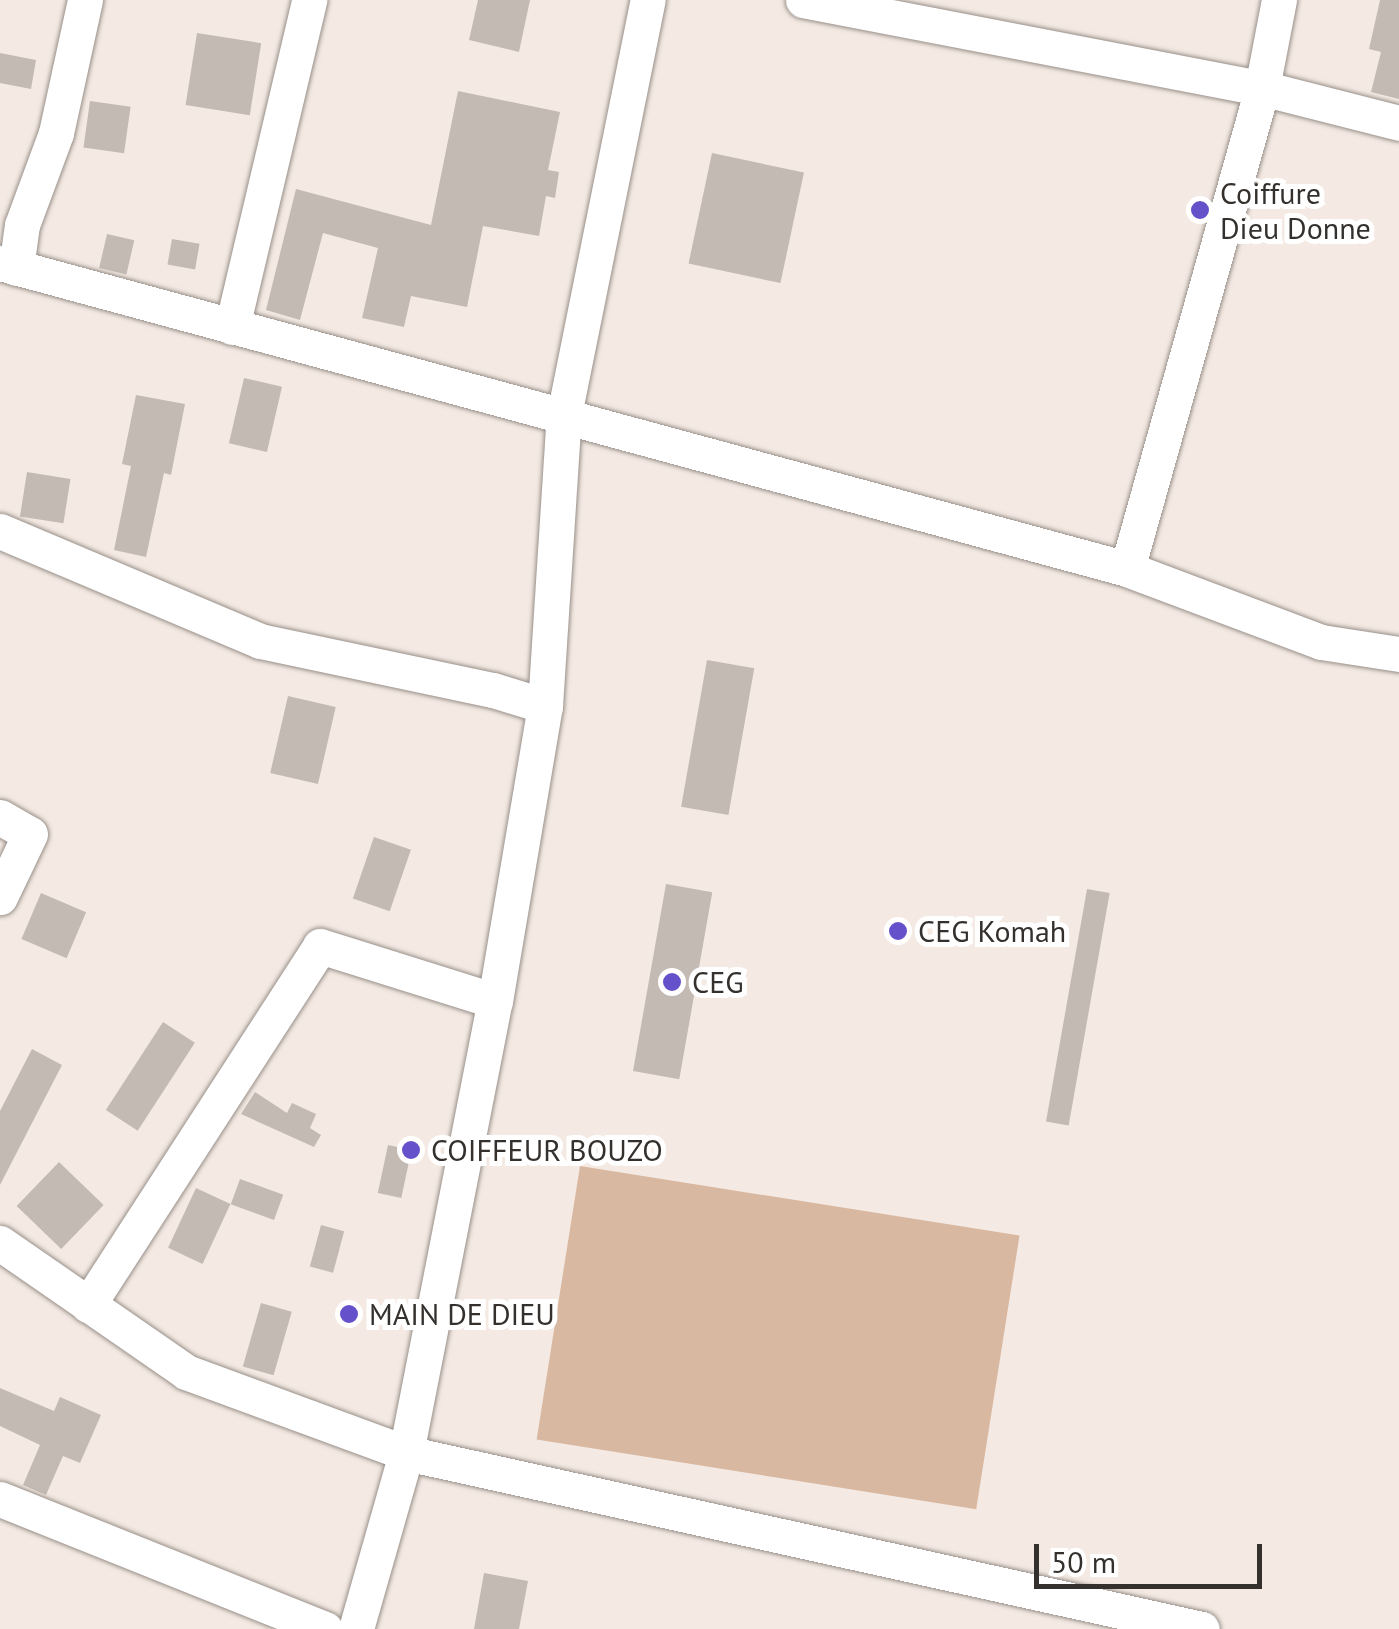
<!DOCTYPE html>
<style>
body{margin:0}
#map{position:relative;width:1399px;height:1629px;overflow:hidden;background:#f4eae3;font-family:"PT Sans",sans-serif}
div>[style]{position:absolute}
.green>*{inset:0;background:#d9b8a1;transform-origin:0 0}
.building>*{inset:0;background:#c4bab4;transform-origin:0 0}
.roads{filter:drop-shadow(0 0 2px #988f89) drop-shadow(0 0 2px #988f89)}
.minor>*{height:35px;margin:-17.5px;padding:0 17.5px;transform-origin:17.5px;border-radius:17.5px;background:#fff}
.dots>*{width:28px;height:28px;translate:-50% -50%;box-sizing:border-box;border:5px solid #fff;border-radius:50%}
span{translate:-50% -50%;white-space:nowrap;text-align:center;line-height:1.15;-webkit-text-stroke:10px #fff;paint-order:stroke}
.poi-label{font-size:30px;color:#33302d}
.left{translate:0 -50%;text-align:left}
.scale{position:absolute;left:1034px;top:1544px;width:228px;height:45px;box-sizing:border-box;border:5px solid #33302d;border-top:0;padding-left:12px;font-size:30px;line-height:35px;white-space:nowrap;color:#33302d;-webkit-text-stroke:8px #fff;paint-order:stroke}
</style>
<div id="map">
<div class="green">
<div style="left:580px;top:1166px;width:445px;height:277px;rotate:9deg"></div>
</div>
<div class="building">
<div style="clip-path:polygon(478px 0,530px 0,519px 52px,469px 40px)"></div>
<div style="clip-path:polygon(1380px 0,1399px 0,1399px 99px,1371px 92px,1381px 52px,1369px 49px)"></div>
<div style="left:197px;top:33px;width:65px;height:73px;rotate:9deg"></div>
<div style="clip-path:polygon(0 53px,36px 60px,31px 89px,0 83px)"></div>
<div style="clip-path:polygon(458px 91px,560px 112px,548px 170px,559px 172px,555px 198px,546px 196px,539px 236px,483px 226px,467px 307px,411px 296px,404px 327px,362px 318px,378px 248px,323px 233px,300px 320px,266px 310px,296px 189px,431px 225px)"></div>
<div style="left:90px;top:101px;width:41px;height:47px;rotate:8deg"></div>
<div style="left:712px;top:153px;width:94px;height:113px;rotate:12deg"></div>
<div style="left:107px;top:234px;width:28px;height:35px;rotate:13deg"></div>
<div style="left:172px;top:239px;width:28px;height:26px;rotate:10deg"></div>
<div style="left:244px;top:378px;width:39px;height:67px;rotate:13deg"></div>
<div style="clip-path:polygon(136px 395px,185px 404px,171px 475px,164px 473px,146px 557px,114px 550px,131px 466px,122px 464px)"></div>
<div style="left:27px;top:472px;width:44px;height:45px;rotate:9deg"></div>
<div style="left:707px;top:660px;width:48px;height:149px;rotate:10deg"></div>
<div style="left:288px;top:696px;width:49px;height:79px;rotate:13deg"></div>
<div style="left:374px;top:837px;width:39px;height:65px;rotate:19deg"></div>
<div style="left:666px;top:884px;width:47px;height:190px;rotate:10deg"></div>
<div style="left:1087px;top:889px;width:23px;height:236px;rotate:10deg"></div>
<div style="left:41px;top:893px;width:49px;height:50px;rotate:23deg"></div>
<div style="left:163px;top:1022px;width:38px;height:105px;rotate:33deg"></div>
<div style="clip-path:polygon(32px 1049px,62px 1065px,0 1185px,0 1111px)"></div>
<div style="clip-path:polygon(255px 1092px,287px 1113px,292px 1103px,316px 1114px,310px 1128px,321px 1135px,314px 1147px,241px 1114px)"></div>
<div style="left:388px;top:1145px;width:24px;height:49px;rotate:12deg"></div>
<div style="left:59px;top:1162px;width:62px;height:61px;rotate:44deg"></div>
<div style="left:240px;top:1179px;width:46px;height:27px;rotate:20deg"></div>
<div style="left:196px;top:1188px;width:38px;height:66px;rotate:25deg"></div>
<div style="left:321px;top:1225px;width:24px;height:43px;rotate:15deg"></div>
<div style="left:261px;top:1303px;width:32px;height:66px;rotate:16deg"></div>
<div style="clip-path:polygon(0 1388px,54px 1411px,60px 1397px,101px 1415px,80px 1463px,63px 1456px,46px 1495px,23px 1485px,40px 1445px,0 1426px)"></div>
<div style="clip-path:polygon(484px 1573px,528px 1581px,519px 1629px,474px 1629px)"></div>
</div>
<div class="roads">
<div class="minor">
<div style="left:803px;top:0;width:467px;rotate:10.9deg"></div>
<div style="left:1262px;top:88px;width:141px;rotate:14.3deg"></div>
<div style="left:0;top:263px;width:1168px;rotate:15.19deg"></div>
<div style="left:1127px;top:569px;width:207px;rotate:20.6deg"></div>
<div style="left:1321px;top:642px;width:79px;rotate:8.7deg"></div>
<div style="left:16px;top:268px;width:43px;rotate:-82.1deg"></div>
<div style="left:22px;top:225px;width:98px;rotate:-69.7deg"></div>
<div style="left:56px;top:133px;width:136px;rotate:-77.7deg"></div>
<div style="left:232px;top:327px;width:336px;rotate:-76.7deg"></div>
<div style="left:0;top:531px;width:282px;rotate:22.9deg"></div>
<div style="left:260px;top:641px;width:238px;rotate:11.9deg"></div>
<div style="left:493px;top:690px;width:54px;rotate:17.1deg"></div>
<div style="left:1127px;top:569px;width:500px;rotate:-74.3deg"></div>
<div style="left:1262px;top:88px;width:90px;rotate:-79.1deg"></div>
<div style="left:0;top:817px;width:34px;rotate:30deg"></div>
<div style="left:30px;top:834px;width:70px;rotate:115.5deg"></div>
<div style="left:0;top:1243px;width:226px;rotate:34.7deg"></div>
<div style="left:186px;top:1372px;width:234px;rotate:20.2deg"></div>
<div style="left:406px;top:1453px;width:815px;rotate:12.47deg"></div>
<div style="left:88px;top:1305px;width:427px;rotate:-57.1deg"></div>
<div style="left:320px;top:946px;width:183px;rotate:17.4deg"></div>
<div style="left:0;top:1499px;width:350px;rotate:21.8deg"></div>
<div style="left:356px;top:1629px;width:183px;rotate:-74.1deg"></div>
<div style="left:406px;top:1453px;width:461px;rotate:-78.9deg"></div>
<div style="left:495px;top:1001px;width:299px;rotate:-80.4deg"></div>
<div style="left:545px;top:706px;width:292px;rotate:-86.3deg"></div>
<div style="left:564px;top:415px;width:423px;rotate:-78.6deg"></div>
</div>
</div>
<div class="dots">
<div style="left:1200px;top:210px;background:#6551ca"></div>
<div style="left:898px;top:931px;background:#6551ca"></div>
<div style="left:672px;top:982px;background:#6551ca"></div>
<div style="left:411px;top:1150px;background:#6551ca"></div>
<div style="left:349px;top:1314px;background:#6551ca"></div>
</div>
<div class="poi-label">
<span class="left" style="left:1220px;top:210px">Coiffure<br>Dieu Donne</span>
<span class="left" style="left:918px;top:931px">CEG Komah</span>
<span class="left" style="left:692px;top:982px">CEG</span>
<span class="left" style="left:431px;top:1150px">COIFFEUR BOUZO</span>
<span class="left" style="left:369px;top:1314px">MAIN DE DIEU</span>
</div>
<div class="scale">50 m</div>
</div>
